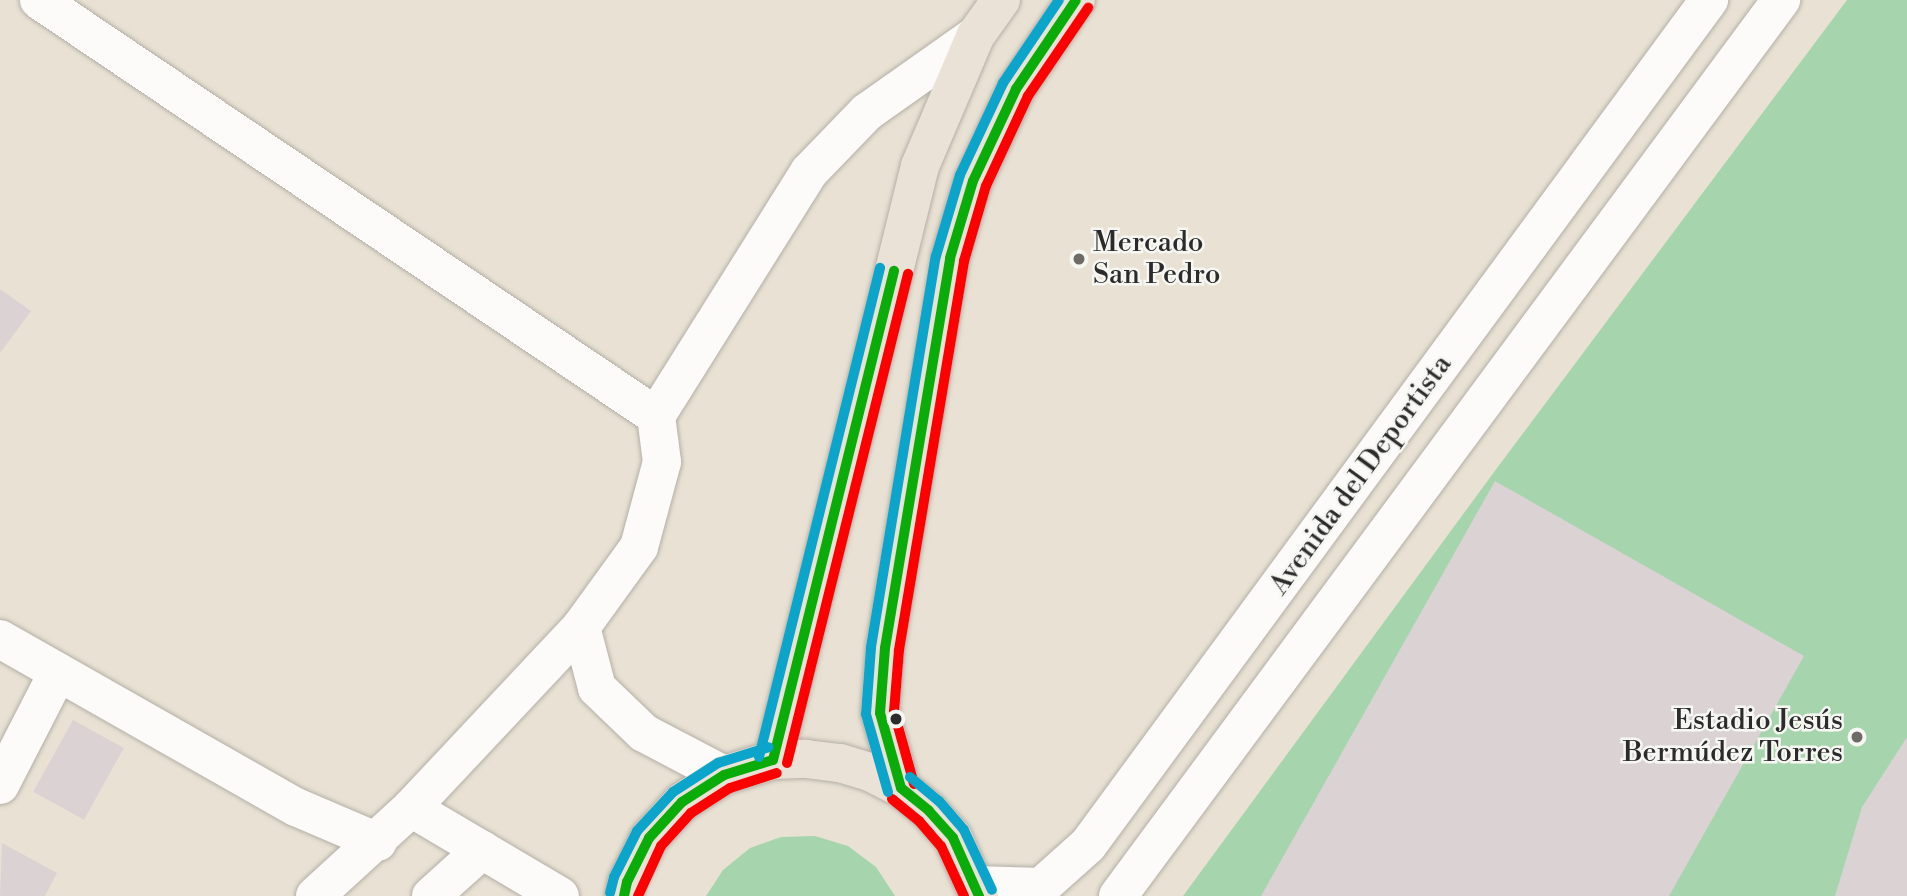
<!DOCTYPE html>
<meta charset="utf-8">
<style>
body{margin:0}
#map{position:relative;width:1907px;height:896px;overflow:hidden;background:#e9e2d4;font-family:"Libre Bodoni",serif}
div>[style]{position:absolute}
.green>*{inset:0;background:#a6d4ad}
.building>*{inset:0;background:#dad2d3;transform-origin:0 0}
.roads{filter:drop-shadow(0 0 2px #b4afa7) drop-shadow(0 0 2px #b4afa7)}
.minor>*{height:38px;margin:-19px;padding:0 19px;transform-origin:19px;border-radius:19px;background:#fcfbf9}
.major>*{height:38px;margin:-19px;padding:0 19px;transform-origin:19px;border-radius:19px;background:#eae2d6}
.bus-1>*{height:10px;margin:-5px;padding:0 5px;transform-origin:5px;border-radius:5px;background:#09ac09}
.bus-2>*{height:10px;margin:-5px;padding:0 5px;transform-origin:5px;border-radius:5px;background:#f00}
.bus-3>*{height:10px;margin:-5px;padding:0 5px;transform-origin:5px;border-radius:5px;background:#0ba4ca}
.dots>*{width:19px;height:19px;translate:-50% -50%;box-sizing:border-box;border:4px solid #f6f6f2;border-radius:50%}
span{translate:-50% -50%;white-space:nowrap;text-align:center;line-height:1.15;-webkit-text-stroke:5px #f6f6f2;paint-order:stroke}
.poi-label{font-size:28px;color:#2b2b2b}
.left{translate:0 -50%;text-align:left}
.right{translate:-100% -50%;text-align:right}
.street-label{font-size:28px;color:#2b2b2b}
</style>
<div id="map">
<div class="green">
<div style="clip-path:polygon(1847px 0,1907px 0,1907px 896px,1183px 896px,1497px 468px)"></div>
<div style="clip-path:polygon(815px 836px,848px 846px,876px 867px,895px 896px,706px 896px,723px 870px,750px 848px,781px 837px)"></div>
</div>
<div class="building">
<div style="clip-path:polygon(0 289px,31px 311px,0 353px)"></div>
<div style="clip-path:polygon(1495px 481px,1804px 656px,1669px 896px,1261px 896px)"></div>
<div style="left:73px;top:720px;width:58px;height:82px;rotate:29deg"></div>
<div style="clip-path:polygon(1907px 737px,1907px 896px,1835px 896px,1862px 807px)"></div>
<div style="clip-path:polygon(2px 843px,57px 873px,45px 896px,0 896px)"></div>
</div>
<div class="roads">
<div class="minor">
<div style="left:39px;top:0;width:744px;rotate:33.99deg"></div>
<div style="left:581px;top:627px;width:63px;rotate:75.3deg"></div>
<div style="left:597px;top:688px;width:65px;rotate:43.8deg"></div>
<div style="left:644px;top:733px;width:90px;rotate:27.7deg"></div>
<div style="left:0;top:639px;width:340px;rotate:29.6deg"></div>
<div style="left:296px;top:807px;width:89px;rotate:23.1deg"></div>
<div style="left:0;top:785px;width:127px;rotate:-62.8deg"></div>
<div style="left:411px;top:808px;width:173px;rotate:30.6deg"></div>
<div style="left:975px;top:885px;width:66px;rotate:1.7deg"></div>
<div style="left:1041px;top:887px;width:63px;rotate:-41.8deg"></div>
<div style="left:1088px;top:845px;width:1049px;rotate:-53.69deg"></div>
<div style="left:315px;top:896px;width:130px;rotate:-42.5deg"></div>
<div style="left:411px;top:808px;width:248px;rotate:-46.8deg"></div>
<div style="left:581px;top:627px;width:99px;rotate:-54.1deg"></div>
<div style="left:639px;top:547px;width:88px;rotate:-74.9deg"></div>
<div style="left:662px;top:462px;width:46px;rotate:-97.4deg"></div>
<div style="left:656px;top:416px;width:288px;rotate:-57.9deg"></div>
<div style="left:809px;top:172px;width:83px;rotate:-46deg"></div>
<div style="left:867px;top:112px;width:133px;rotate:-35.2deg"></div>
<div style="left:431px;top:896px;width:69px;rotate:-42deg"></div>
<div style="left:1118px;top:896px;width:1115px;rotate:-53.5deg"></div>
</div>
<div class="major">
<div style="left:773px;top:760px;width:612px;rotate:-76.1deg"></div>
<div style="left:920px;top:166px;width:142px;rotate:-66.9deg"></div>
<div style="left:976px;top:35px;width:43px;rotate:-54.5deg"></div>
<div style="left:901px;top:788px;width:78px;rotate:-105.6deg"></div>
<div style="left:880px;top:713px;width:65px;rotate:-85.6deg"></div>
<div style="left:885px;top:648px;width:395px;rotate:-80.5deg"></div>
<div style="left:950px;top:258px;width:80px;rotate:-73.4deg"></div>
<div style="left:973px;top:181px;width:102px;rotate:-64.9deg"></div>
<div style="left:1016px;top:89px;width:107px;rotate:-56deg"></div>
<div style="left:624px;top:896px;width:14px;rotate:-78deg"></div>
<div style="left:627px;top:882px;width:49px;rotate:-63.4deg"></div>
<div style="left:649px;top:838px;width:49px;rotate:-47.5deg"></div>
<div style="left:682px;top:802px;width:50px;rotate:-32.7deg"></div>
<div style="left:724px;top:775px;width:51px;rotate:-17deg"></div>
<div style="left:773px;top:760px;width:33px;rotate:-2deg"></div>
<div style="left:806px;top:759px;width:34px;rotate:7deg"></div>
<div style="left:840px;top:763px;width:34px;rotate:17deg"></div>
<div style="left:872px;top:773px;width:33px;rotate:27deg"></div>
<div style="left:901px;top:788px;width:36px;rotate:39deg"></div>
<div style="left:929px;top:811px;width:36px;rotate:48deg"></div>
<div style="left:953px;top:838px;width:64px;rotate:65.9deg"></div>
</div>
</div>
<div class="bus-1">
<div style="left:773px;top:760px;width:504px;rotate:-76.1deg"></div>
<div style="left:901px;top:788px;width:78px;rotate:-105.6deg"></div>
<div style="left:880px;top:713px;width:65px;rotate:-85.6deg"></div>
<div style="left:885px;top:648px;width:395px;rotate:-80.5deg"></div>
<div style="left:950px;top:258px;width:80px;rotate:-73.4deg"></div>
<div style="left:973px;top:181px;width:102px;rotate:-64.9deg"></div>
<div style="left:1016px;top:89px;width:107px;rotate:-56deg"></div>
<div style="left:901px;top:788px;width:36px;rotate:39deg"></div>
<div style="left:929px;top:811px;width:36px;rotate:48deg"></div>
<div style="left:953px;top:838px;width:64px;rotate:65.9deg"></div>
<div style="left:624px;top:896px;width:14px;rotate:-78deg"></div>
<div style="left:627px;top:882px;width:49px;rotate:-63.4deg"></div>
<div style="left:649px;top:838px;width:49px;rotate:-47.5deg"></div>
<div style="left:682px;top:802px;width:50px;rotate:-32.7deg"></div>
<div style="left:724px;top:775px;width:51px;rotate:-17deg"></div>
</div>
<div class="bus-2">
<div style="left:787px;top:763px;width:504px;rotate:-76.1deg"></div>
<div style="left:914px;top:784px;width:75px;rotate:-105.5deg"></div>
<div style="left:894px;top:712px;width:62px;rotate:-85.4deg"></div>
<div style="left:899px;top:650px;width:394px;rotate:-80.5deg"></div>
<div style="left:964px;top:261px;width:78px;rotate:-73.7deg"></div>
<div style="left:986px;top:186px;width:99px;rotate:-65deg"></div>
<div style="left:1028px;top:96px;width:107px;rotate:-55.7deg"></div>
<div style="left:892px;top:799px;width:35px;rotate:39deg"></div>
<div style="left:919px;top:821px;width:33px;rotate:49deg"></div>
<div style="left:941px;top:846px;width:55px;rotate:65.3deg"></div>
<div style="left:638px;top:896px;width:55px;rotate:-65.3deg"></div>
<div style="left:661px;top:846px;width:45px;rotate:-47.7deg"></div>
<div style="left:691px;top:813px;width:46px;rotate:-32.7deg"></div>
<div style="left:730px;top:788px;width:49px;rotate:-17.7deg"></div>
</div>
<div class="bus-3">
<div style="left:759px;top:757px;width:504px;rotate:-76.1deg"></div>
<div style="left:910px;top:777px;width:38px;rotate:40deg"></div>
<div style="left:939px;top:801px;width:38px;rotate:49deg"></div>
<div style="left:964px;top:830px;width:66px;rotate:65deg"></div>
<div style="left:888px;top:792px;width:81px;rotate:-105.8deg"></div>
<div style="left:866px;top:714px;width:67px;rotate:-85.7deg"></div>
<div style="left:871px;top:647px;width:396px;rotate:-80.6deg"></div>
<div style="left:936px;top:256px;width:84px;rotate:-73.5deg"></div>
<div style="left:960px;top:175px;width:102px;rotate:-64.9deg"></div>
<div style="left:1003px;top:83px;width:100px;rotate:-56deg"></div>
<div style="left:610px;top:893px;width:16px;rotate:-76deg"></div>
<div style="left:614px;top:877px;width:51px;rotate:-63.4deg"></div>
<div style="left:637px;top:831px;width:53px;rotate:-47.3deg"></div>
<div style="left:673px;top:792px;width:54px;rotate:-32.8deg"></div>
<div style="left:718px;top:763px;width:53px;rotate:-17.4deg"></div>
</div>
<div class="dots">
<div style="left:1079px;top:259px;background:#6e6b66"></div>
<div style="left:896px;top:719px;background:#2b2b2b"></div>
<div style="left:1857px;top:737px;background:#6e6b66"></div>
</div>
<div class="poi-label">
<span class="left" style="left:1093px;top:259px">Mercado<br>San Pedro</span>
<span class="right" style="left:1843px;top:737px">Estadio Jesús<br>Bermúdez Torres</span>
</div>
<div class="street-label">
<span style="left:1361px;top:475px;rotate:-54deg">Avenida del Deportista</span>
</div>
</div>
